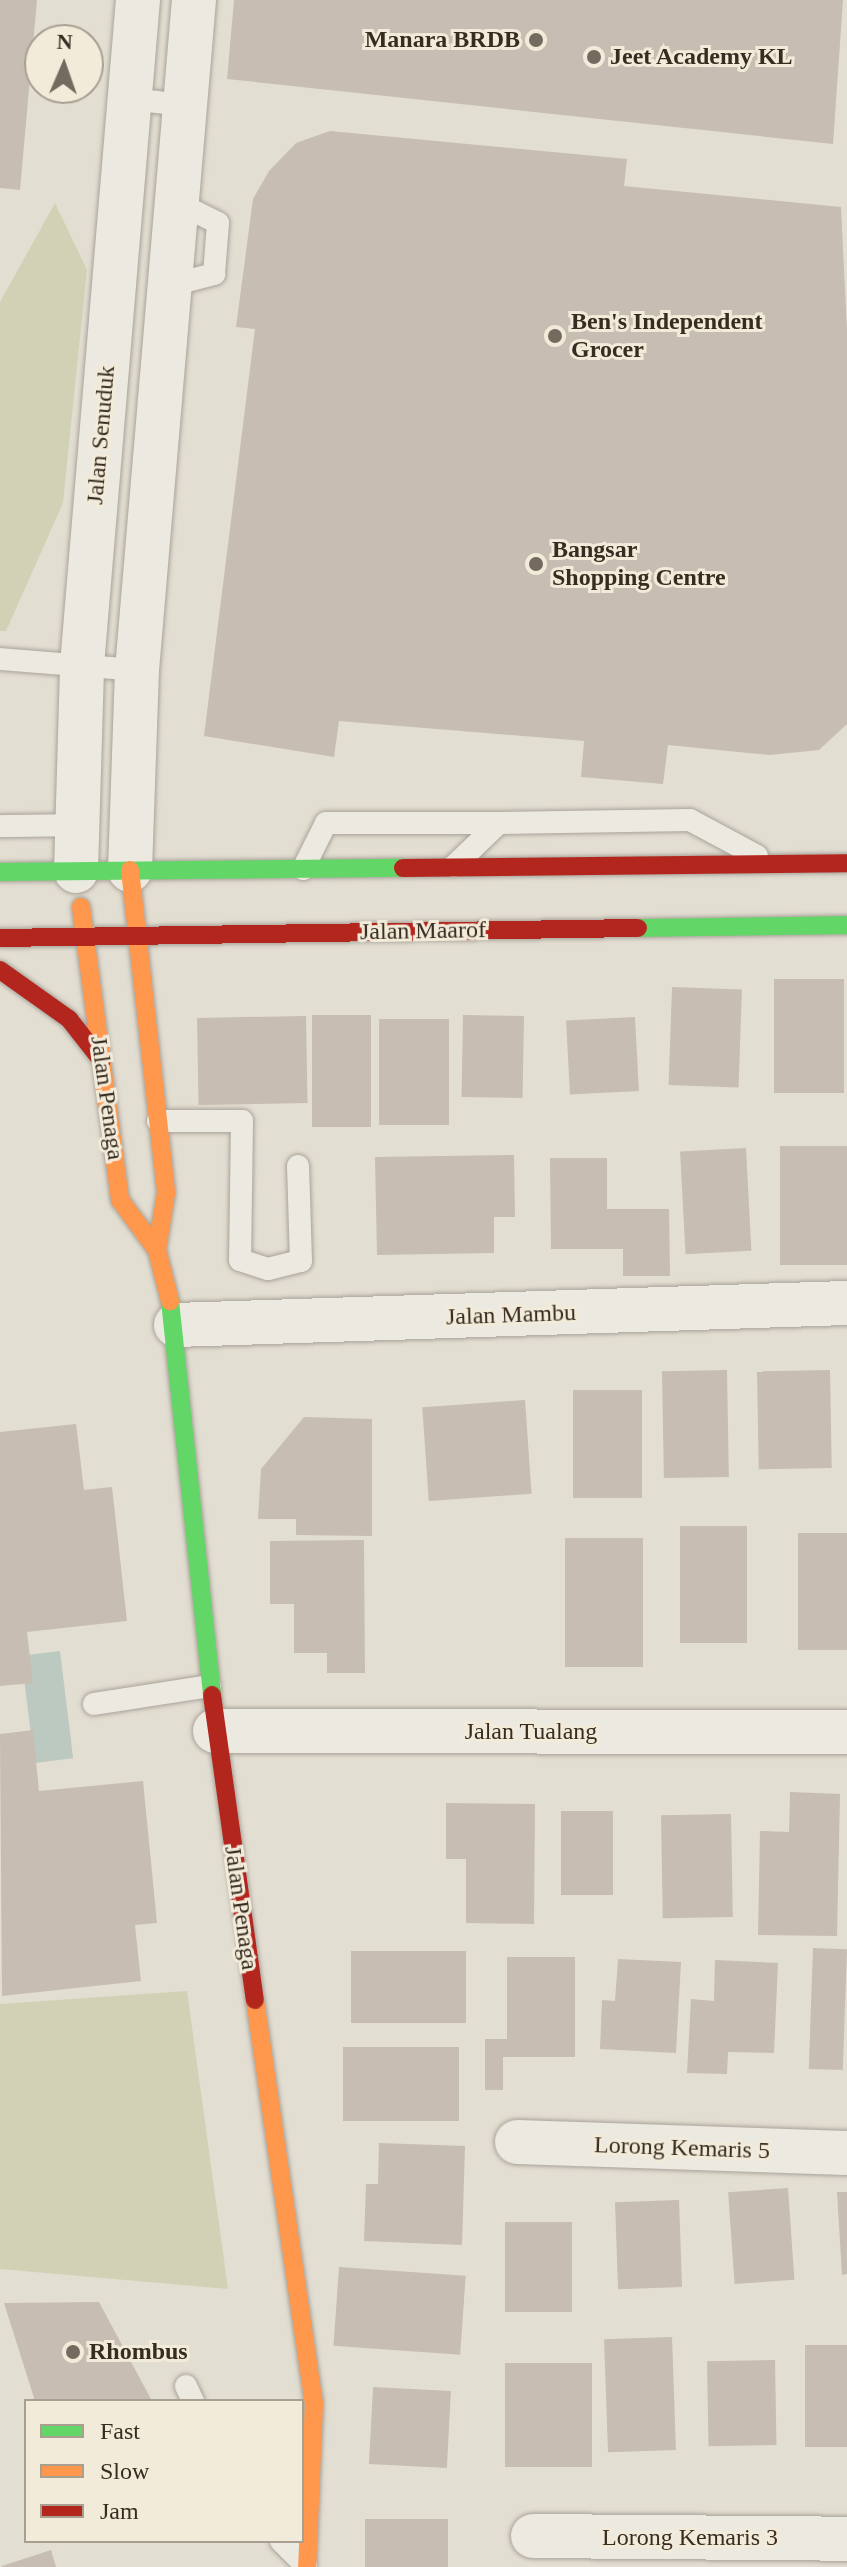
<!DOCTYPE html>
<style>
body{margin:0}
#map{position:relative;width:847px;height:2567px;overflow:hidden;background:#e3ded2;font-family:Georgia,serif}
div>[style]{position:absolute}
.green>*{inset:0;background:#d1d2b5}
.water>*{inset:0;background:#bbc9c0;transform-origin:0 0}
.building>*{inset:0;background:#c7bdb2;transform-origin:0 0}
.roads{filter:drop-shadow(0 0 2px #a9a39a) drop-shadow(0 0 2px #a9a39a)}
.lane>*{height:22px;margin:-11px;padding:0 11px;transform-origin:11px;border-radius:11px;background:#ece9e1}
.street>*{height:44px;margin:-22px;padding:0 22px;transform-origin:22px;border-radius:22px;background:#ece9e1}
.fast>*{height:18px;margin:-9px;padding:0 9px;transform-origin:9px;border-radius:9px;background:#63d668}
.slow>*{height:18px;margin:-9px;padding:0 9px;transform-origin:9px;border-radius:9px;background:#ff974d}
.jam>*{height:18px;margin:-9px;padding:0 9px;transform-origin:9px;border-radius:9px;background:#b3261e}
.dots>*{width:22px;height:22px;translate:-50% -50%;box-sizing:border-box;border:4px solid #f3ebd9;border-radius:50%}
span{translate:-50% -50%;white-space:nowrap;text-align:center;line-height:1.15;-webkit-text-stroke:6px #f3ebd9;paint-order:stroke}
.poi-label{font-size:24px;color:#382c22;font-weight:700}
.right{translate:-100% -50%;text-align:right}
.left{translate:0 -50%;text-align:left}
.street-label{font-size:24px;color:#382c22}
.legend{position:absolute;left:24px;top:2399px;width:280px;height:144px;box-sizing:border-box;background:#f3ebd9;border:2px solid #a89f90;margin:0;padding:10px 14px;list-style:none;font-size:24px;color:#382c22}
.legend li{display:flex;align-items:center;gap:16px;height:40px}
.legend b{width:40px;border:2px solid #a89f90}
.north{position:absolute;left:24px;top:24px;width:80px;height:80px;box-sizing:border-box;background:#f3ebd9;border:2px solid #a89f90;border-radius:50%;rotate:2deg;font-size:22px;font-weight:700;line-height:32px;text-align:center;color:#382c22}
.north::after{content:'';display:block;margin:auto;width:28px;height:36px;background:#746a60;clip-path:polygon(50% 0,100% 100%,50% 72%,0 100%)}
</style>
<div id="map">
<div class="green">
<div style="clip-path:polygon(55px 203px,87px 270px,63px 503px,6px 631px,0 631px,0 302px)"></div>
<div style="clip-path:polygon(187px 1991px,228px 2289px,0 2269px,0 2004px)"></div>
</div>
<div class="water">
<div style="left:60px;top:1651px;width:108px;height:39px;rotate:83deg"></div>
</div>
<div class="building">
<div style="clip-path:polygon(0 0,37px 0,20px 190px,0 188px)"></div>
<div style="clip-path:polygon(234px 0,843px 0,833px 144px,227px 79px)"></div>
<div style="clip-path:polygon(330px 131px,627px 159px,624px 186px,841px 207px,847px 331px,847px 724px,819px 750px,770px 755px,668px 745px,663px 784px,581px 777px,584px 741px,339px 721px,334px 757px,204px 736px,255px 329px,236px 327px,253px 199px,269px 171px,296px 143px)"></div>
<div style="left:774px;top:979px;width:70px;height:114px"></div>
<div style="left:672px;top:987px;width:70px;height:98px;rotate:2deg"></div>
<div style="left:312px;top:1015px;width:59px;height:112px"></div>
<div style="left:463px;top:1015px;width:61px;height:82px;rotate:1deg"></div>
<div style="left:306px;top:1016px;width:87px;height:109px;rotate:89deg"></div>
<div style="left:635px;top:1017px;width:74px;height:69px;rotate:87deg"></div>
<div style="left:379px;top:1019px;width:70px;height:106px"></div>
<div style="left:780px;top:1146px;width:67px;height:119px"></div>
<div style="left:746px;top:1148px;width:103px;height:66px;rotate:87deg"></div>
<div style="clip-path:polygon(514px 1155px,515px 1217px,494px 1217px,494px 1253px,377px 1255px,375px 1157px)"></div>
<div style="clip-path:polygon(550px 1158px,607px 1158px,607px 1209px,669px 1209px,670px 1276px,623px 1276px,623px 1249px,551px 1249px)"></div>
<div style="left:727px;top:1370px;width:107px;height:65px;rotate:89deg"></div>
<div style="left:830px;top:1370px;width:98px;height:73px;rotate:89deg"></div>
<div style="left:573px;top:1390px;width:69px;height:108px"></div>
<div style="left:525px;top:1400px;width:94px;height:103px;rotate:86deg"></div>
<div style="clip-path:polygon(304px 1417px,372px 1419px,372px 1536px,296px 1535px,296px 1519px,258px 1519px,261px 1469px)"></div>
<div style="clip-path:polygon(76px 1424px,84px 1490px,112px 1487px,127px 1621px,27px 1632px,33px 1683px,0 1686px,0 1432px)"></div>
<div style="left:680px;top:1526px;width:67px;height:117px"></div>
<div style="left:798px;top:1533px;width:49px;height:117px"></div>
<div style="left:565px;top:1538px;width:78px;height:129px"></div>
<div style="clip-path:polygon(364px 1540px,365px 1673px,327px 1673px,327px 1653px,294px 1653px,294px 1604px,270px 1604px,270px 1541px)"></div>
<div style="clip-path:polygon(33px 1730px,39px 1791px,143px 1781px,157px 1923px,135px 1925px,141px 1981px,2px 1996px,0 1734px)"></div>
<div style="clip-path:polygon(790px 1792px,840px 1794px,837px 1936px,758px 1935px,760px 1831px,789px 1832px)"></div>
<div style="clip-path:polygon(446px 1803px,535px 1804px,534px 1924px,466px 1923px,466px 1859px,446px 1859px)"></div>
<div style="left:561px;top:1811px;width:52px;height:84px"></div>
<div style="left:731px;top:1814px;width:103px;height:70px;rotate:89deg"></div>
<div style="left:813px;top:1948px;width:34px;height:121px;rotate:2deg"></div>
<div style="left:351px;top:1951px;width:115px;height:72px"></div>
<div style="clip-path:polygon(507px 1957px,575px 1957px,575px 2057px,503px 2057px,503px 2090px,485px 2090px,485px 2039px,507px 2039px)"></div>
<div style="clip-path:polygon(618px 1959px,681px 1962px,676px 2053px,600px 2049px,602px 2000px,615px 2001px)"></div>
<div style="clip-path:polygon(715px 1960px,778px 1963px,774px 2053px,728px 2052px,727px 2074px,687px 2073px,691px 1999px,714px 2001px)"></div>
<div style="left:459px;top:2047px;width:74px;height:116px;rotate:90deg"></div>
<div style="clip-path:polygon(379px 2143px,465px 2146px,462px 2245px,364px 2241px,366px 2184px,378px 2184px)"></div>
<div style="left:788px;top:2188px;width:92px;height:60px;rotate:86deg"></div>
<div style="clip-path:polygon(837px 2192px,847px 2192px,847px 2274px,842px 2275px)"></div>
<div style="left:679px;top:2200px;width:87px;height:64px;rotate:88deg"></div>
<div style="left:505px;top:2222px;width:67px;height:90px"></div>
<div style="left:339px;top:2267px;width:127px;height:79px;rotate:4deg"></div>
<div style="clip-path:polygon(99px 2302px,152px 2401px,35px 2401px,4px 2303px)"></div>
<div style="left:672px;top:2337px;width:113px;height:68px;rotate:88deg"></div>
<div style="left:847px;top:2345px;width:102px;height:42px;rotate:90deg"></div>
<div style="left:775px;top:2360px;width:85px;height:68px;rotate:89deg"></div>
<div style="left:505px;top:2363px;width:87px;height:104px"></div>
<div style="left:373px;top:2387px;width:78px;height:77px;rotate:3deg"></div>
<div style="left:365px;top:2519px;width:83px;height:48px"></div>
<div style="clip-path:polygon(51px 2550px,56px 2567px,2px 2567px,2px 2566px)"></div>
</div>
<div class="roads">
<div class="lane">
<div style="left:131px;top:99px;width:52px;rotate:6.6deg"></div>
<div style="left:168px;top:286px;width:48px;rotate:-14.6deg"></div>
<div style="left:214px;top:274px;width:51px;rotate:-85.5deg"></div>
<div style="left:218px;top:223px;width:49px;rotate:-153.4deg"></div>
<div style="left:0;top:659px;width:137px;rotate:4.6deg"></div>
<div style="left:0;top:826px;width:77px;rotate:-0.7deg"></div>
<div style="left:454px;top:866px;width:62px;rotate:-43.7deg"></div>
<div style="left:499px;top:823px;width:191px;rotate:-0.9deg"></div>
<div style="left:690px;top:820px;width:76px;rotate:28.2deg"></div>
<div style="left:303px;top:869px;width:51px;rotate:-63.4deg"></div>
<div style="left:326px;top:823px;width:173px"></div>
<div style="left:158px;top:1121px;width:84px"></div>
<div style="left:242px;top:1121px;width:139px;rotate:90.8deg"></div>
<div style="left:240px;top:1260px;width:29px;rotate:18deg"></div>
<div style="left:268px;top:1269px;width:34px;rotate:-14deg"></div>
<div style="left:301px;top:1261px;width:95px;rotate:-91.8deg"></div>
<div style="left:94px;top:1704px;width:117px;rotate:-8.8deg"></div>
<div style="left:186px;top:2386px;width:17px;rotate:65deg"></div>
<div style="left:281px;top:2541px;width:35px;rotate:45deg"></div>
</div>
<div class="street">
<div style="left:130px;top:870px;width:200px;rotate:-88deg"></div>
<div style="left:137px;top:670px;width:672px;rotate:-85.14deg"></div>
<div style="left:76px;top:871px;width:206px;rotate:-88.3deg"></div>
<div style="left:82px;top:665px;width:667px;rotate:-85.19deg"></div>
<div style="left:176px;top:1325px;width:671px;rotate:-1.88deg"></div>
<div style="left:215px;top:1731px;width:632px;rotate:0.09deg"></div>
<div style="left:517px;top:2142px;width:330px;rotate:1.9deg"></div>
<div style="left:533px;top:2536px;width:314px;rotate:0.5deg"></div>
</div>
<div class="fast">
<div style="left:0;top:872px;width:403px;rotate:-0.6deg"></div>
<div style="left:638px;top:928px;width:209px;rotate:-0.8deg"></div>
<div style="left:170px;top:1301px;width:396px;rotate:83.9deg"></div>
</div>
<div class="slow">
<div style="left:130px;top:870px;width:325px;rotate:83.6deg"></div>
<div style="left:166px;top:1193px;width:58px;rotate:99deg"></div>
<div style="left:157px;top:1250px;width:53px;rotate:75.7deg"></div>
<div style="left:81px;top:907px;width:296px;rotate:82.4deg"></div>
<div style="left:120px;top:1200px;width:62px;rotate:53.5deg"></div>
<div style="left:255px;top:2000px;width:407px;rotate:81.7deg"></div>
<div style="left:314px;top:2403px;width:164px;rotate:92.4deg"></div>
</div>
<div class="jam">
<div style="left:403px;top:868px;width:444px;rotate:-0.6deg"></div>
<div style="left:0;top:938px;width:638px;rotate:-0.9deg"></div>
<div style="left:0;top:970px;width:85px;rotate:35.4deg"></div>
<div style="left:69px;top:1019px;width:53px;rotate:51.8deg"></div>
<div style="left:212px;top:1695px;width:308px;rotate:82deg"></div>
</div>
</div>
<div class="dots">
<div style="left:536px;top:40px;background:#746a60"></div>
<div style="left:594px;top:57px;background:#746a60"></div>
<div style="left:555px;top:336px;background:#746a60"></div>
<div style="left:536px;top:564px;background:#746a60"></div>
<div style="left:73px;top:2352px;background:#746a60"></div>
</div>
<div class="poi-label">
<span class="right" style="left:520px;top:40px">Manara BRDB</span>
<span class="left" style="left:610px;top:57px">Jeet Academy KL</span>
<span class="left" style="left:571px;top:336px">Ben's Independent<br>Grocer</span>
<span class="left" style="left:552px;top:564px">Bangsar<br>Shopping Centre</span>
<span class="left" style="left:89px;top:2352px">Rhombus</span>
</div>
<div class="street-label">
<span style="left:101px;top:435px;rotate:-85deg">Jalan Senuduk</span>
<span style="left:423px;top:931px;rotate:-1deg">Jalan Maarof</span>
<span style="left:107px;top:1098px;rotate:82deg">Jalan Penaga</span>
<span style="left:511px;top:1315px;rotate:-2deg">Jalan Mambu</span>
<span style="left:531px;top:1732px">Jalan Tualang</span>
<span style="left:241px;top:1908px;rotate:82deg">Jalan Penaga</span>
<span style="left:682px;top:2148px;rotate:2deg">Lorong Kemaris 5</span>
<span style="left:690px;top:2538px">Lorong Kemaris 3</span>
</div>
<ul class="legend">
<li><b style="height:10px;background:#63d668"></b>Fast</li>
<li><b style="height:10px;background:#ff974d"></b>Slow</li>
<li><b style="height:10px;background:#b3261e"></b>Jam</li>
</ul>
<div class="north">N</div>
</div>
